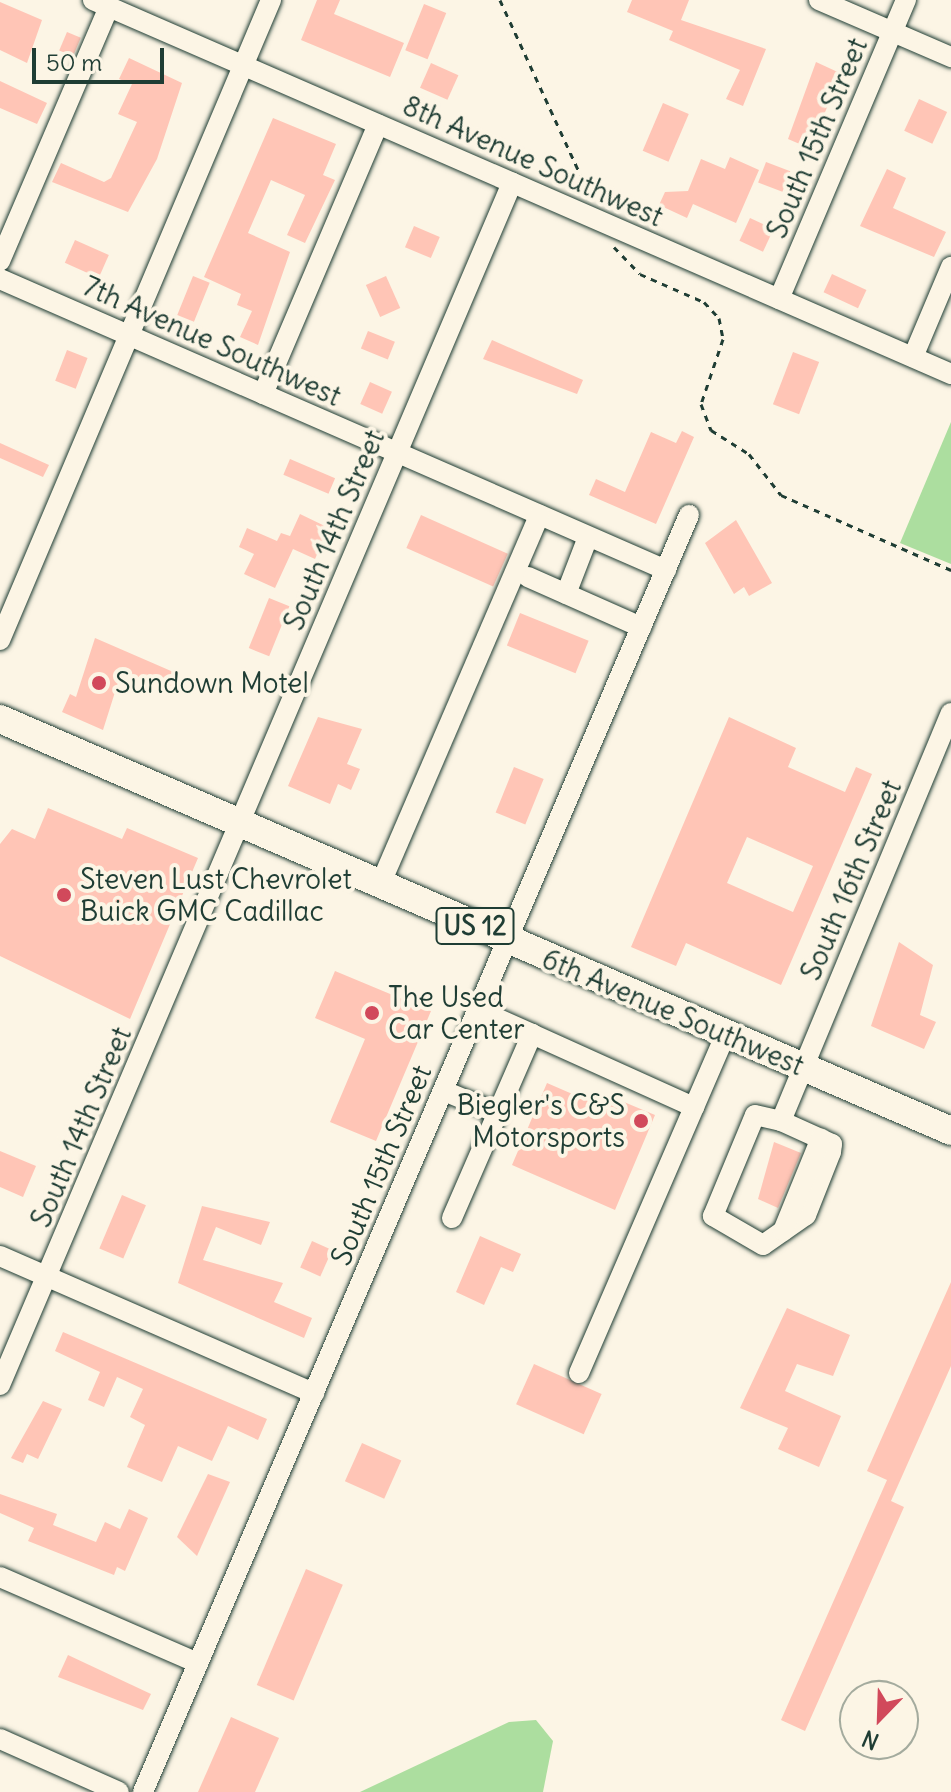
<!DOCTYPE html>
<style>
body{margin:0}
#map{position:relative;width:951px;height:1792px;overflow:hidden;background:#fcf5e5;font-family:Delius,sans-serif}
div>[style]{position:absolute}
.green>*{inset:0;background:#acde9f}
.building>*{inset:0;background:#ffc5b6;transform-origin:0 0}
.path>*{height:3px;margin-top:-1.5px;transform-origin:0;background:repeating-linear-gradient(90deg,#1f3d34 0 6px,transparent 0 12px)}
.roads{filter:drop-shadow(0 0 2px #1f3d34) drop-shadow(0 0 2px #1f3d34)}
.minor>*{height:20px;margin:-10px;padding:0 10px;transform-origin:10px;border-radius:10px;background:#fcf5e5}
.highway>*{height:28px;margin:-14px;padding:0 14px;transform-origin:14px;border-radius:14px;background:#fcf5e5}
.dots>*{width:22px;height:22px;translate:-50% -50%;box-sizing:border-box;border:4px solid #fcf5e5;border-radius:50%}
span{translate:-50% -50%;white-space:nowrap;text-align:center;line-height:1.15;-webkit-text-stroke:8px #fcf5e5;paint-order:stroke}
.shield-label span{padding:2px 6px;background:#fcf5e5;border:2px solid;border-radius:6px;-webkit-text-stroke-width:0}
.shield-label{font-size:26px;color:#1f3d34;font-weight:700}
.street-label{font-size:28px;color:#1f3d34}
.poi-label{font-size:28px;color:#1f3d34}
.left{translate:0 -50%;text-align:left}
.right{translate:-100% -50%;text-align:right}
.north{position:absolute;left:839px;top:1680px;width:80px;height:80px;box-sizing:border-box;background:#fcf5e5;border:2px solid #a4ab9e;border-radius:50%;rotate:203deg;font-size:22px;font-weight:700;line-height:32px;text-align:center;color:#1f3d34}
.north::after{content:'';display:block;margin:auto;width:28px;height:36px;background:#d1495b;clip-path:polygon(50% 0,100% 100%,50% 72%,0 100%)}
.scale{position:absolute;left:32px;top:48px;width:132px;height:36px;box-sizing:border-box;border:4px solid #1f3d34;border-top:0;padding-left:10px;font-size:24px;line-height:28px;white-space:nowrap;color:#1f3d34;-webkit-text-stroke:6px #fcf5e5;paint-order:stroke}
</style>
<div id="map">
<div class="green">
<div style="clip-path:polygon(951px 422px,951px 564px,900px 543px)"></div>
<div style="clip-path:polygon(536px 1720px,553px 1741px,543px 1792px,360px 1792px,509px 1722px)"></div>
</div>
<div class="building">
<div style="clip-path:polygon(317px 0,340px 0,334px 14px,404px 43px,390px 77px,301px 40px)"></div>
<div style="clip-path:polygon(632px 0,689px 0,681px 20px,766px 49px,743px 106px,726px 99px,740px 70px,669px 40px,673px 31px,627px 12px)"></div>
<div style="clip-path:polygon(0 2px,42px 20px,27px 63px,0 50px)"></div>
<div style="left:424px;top:4px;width:24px;height:50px;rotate:22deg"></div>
<div style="left:67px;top:32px;width:15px;height:20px;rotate:23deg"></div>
<div style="clip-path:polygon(129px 58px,182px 83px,157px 159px,128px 212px,52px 182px,61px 163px,104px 182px,111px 178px,137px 122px,118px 114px,132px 84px,119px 79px)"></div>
<div style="clip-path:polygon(816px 62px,842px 74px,809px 148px,788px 139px)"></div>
<div style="left:431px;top:63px;width:30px;height:27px;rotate:24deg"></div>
<div style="clip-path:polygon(0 81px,47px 103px,37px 124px,0 108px)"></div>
<div style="left:919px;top:99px;width:31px;height:35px;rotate:25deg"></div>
<div style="left:663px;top:103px;width:28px;height:52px;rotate:23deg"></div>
<div style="clip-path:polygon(273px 118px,336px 144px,323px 175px,335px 180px,305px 243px,287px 235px,305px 195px,271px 180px,248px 233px,290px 252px,258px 345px,240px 337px,252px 311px,237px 305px,241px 294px,204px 277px)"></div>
<div style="clip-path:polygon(730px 157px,759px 170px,736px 223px,693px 204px,687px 218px,659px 205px,665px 192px,688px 191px,701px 159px,725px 169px)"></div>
<div style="left:766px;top:162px;width:26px;height:22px;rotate:21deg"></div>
<div style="clip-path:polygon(887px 169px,906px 178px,893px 208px,946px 232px,934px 257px,860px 226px)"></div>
<div style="left:750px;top:218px;width:26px;height:25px;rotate:25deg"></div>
<div style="left:414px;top:226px;width:28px;height:23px;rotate:23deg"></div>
<div style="left:75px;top:240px;width:37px;height:25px;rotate:24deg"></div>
<div style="left:832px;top:274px;width:38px;height:20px;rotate:25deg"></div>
<div style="left:193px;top:276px;width:18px;height:42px;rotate:22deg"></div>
<div style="left:386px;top:276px;width:35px;height:22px;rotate:66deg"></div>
<div style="left:368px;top:331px;width:29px;height:19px;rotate:22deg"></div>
<div style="clip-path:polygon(492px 340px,583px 380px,577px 394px,483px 359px)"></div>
<div style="left:67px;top:350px;width:22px;height:33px;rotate:21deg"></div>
<div style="left:793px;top:352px;width:28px;height:56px;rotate:21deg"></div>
<div style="left:370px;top:382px;width:24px;height:24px;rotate:24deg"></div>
<div style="clip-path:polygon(682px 431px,694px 437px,656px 524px,589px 495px,596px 479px,625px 492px,651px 432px,676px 443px)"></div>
<div style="clip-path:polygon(0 443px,49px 465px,43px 477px,0 458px)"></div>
<div style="left:290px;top:459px;width:49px;height:17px;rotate:23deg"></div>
<div style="clip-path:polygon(300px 514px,329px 528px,315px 559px,293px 549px,275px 588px,244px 574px,254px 554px,239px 547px,247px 528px,277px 541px,281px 533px,290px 536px)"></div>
<div style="left:421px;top:515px;width:95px;height:36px;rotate:24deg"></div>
<div style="clip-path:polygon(736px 520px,772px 583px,749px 596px,744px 587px,734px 594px,705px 543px)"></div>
<div style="left:269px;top:598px;width:22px;height:54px;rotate:22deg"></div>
<div style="left:520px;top:613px;width:74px;height:35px;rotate:22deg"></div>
<div style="clip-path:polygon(95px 638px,178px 674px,171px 691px,122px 670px,103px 730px,62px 712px,70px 694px,76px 697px)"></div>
<div style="clip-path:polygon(318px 717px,362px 729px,347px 764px,360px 769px,351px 790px,338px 784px,330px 804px,288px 786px)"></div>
<div style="clip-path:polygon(evenodd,729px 717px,796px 748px,788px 767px,845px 792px,856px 767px,872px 774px,781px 985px,686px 943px,676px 966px,631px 947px,729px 717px,747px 837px,813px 866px,793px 912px,727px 883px,747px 837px)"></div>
<div style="left:514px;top:767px;width:32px;height:49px;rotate:22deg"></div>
<div style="clip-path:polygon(48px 808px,122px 839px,127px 828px,198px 858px,130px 1019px,0 956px,0 844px,12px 829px,35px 839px)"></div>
<div style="clip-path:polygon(899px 942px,933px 965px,920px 1015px,936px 1022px,924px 1049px,871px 1026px)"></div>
<div style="clip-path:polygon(335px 971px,431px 1011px,376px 1141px,330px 1122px,365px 1039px,315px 1018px)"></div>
<div style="clip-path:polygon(547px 1083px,607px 1109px,612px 1097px,655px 1115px,615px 1210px,512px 1165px)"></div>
<div style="clip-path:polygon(774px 1142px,801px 1153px,778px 1208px,758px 1199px)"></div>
<div style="clip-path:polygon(0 1151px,36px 1166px,23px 1197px,0 1187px)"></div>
<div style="left:122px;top:1195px;width:26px;height:58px;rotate:23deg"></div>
<div style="clip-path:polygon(202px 1206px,270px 1222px,261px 1245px,216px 1227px,203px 1260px,283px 1283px,274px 1302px,312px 1318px,304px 1338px,178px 1283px)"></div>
<div style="clip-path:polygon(480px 1236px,521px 1254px,513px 1272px,501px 1267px,484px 1305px,456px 1292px)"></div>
<div style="left:312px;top:1241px;width:22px;height:29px;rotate:24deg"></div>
<div style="clip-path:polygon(951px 1282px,951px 1366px,891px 1501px,904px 1507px,805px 1731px,781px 1720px,887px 1480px,867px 1471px)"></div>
<div style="clip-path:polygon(787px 1308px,850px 1335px,833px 1376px,797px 1364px,785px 1391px,841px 1416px,819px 1467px,778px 1449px,788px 1428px,740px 1408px)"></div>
<div style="clip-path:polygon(63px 1332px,267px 1419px,258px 1440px,228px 1426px,212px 1461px,178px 1446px,162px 1482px,127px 1467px,145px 1425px,130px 1417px,143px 1389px,117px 1377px,104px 1407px,88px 1400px,100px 1372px,55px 1351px)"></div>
<div style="left:534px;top:1364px;width:74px;height:44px;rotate:24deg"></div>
<div style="clip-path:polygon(43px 1401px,62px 1409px,38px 1459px,27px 1454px,23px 1463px,11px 1458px)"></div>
<div style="left:362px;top:1443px;width:43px;height:42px;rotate:24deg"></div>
<div style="clip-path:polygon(208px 1474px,230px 1482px,197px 1556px,177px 1537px)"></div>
<div style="clip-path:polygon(0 1494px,57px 1514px,53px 1525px,96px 1542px,105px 1522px,120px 1529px,129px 1509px,148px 1518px,125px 1571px,117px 1567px,114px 1575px,28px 1541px,34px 1528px,0 1513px)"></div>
<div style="left:306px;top:1569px;width:40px;height:126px;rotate:23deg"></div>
<div style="clip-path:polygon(68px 1655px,151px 1694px,143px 1710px,58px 1677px)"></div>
<div style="clip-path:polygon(231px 1717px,279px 1738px,255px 1792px,198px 1792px)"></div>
</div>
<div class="path">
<div style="left:500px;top:0;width:216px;rotate:65.3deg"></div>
<div style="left:614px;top:247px;width:37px;rotate:46deg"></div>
<div style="left:640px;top:274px;width:70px;rotate:23.6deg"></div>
<div style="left:704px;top:302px;width:22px;rotate:47deg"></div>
<div style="left:719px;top:318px;width:21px;rotate:79deg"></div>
<div style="left:723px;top:339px;width:69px;rotate:108.7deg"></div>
<div style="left:701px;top:404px;width:28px;rotate:69deg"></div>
<div style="left:711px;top:430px;width:45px;rotate:32.3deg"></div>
<div style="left:749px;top:454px;width:52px;rotate:52deg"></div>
<div style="left:781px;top:495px;width:186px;rotate:23.8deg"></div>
</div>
<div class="roads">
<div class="minor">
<div style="left:93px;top:0;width:936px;rotate:23.55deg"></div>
<div style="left:819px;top:0;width:144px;rotate:23.4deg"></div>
<div style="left:0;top:261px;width:276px;rotate:-66.8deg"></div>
<div style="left:0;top:279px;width:727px;rotate:23.6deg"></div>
<div style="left:779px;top:299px;width:325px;rotate:-67deg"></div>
<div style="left:913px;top:357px;width:98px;rotate:-67.1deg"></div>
<div style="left:263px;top:394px;width:293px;rotate:-66.9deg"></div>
<div style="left:528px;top:577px;width:124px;rotate:23.9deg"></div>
<div style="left:566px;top:594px;width:61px;rotate:-68.9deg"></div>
<div style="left:0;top:640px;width:695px;rotate:-67.05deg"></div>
<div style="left:380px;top:885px;width:403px;rotate:-66.7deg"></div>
<div style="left:478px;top:1010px;width:59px;rotate:24deg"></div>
<div style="left:444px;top:1091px;width:57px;rotate:22.5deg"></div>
<div style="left:781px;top:1121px;width:56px;rotate:24.3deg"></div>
<div style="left:832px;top:1144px;width:8px;rotate:97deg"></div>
<div style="left:831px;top:1152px;width:68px;rotate:111.6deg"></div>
<div style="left:806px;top:1215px;width:52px;rotate:145.1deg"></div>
<div style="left:763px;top:1245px;width:58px;rotate:-149.9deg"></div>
<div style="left:713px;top:1216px;width:109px;rotate:-67.4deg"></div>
<div style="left:755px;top:1115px;width:27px;rotate:13deg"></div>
<div style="left:781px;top:1121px;width:442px;rotate:-67.4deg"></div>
<div style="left:452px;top:1218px;width:201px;rotate:-66.5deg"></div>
<div style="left:532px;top:1034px;width:178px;rotate:24.3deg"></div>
<div style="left:783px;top:1231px;width:100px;rotate:-67.8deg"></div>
<div style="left:0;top:1256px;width:343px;rotate:23.6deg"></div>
<div style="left:579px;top:1373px;width:369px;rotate:-66.6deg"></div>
<div style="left:0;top:1385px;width:1307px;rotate:-66.93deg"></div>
<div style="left:0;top:1577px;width:216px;rotate:23.5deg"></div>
<div style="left:0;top:1739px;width:130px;rotate:24deg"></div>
<div style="left:143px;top:1792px;width:1389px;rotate:-66.85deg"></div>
</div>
<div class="highway">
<div style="left:0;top:719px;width:1036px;rotate:23.42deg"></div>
</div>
</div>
<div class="dots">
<div style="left:99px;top:683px;background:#d1495b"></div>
<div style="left:64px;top:895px;background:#d1495b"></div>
<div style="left:372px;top:1013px;background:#d1495b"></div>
<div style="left:641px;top:1121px;background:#d1495b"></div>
</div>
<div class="shield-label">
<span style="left:475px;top:926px">US 12</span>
</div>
<div class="street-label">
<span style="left:817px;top:138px;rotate:-67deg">South 15th Street</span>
<span style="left:533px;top:161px;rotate:24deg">8th Avenue Southwest</span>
<span style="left:212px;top:341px;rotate:24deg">7th Avenue Southwest</span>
<span style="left:334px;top:530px;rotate:-67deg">South 14th Street</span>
<span style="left:851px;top:880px;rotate:-67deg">South 16th Street</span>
<span style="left:673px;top:1012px;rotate:23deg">6th Avenue Southwest</span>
<span style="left:81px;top:1127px;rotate:-67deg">South 14th Street</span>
<span style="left:381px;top:1165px;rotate:-67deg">South 15th Street</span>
</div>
<div class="poi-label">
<span class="left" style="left:115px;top:683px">Sundown Motel</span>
<span class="left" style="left:80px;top:895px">Steven Lust Chevrolet<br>Buick GMC Cadillac</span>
<span class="left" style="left:388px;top:1013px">The Used<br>Car Center</span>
<span class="right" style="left:625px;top:1121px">Biegler's C&amp;S<br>Motorsports</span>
</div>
<div class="north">N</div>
<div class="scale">50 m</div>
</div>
